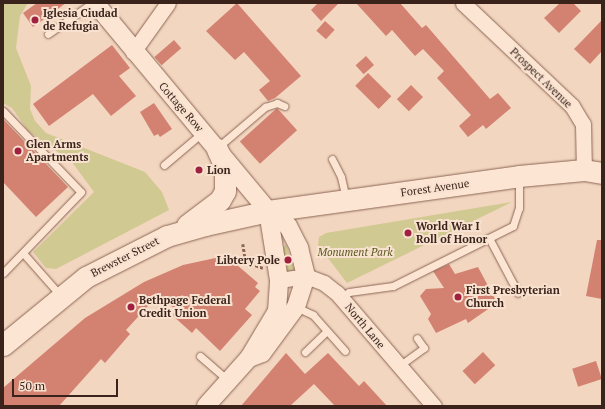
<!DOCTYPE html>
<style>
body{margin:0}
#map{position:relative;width:605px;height:409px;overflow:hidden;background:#f2d6bf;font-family:"PT Serif",serif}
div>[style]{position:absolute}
.green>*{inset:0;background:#d1c992}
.building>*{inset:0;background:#d38271;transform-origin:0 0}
.path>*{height:2.5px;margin-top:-1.25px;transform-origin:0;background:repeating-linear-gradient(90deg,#8c6556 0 3px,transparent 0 5px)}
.roads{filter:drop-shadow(0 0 1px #8c6556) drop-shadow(0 0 1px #8c6556)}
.service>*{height:7px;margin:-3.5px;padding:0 3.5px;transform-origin:3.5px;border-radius:3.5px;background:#fce6d3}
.minor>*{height:15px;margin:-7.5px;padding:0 7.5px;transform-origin:7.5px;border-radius:7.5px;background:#fce6d3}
.tertiary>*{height:18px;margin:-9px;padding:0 9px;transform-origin:9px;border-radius:9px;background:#fce6d3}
.secondary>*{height:21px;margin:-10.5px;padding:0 10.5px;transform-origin:10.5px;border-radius:10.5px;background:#fce6d3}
.dots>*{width:11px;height:11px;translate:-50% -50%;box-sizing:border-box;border:2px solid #f8e2cf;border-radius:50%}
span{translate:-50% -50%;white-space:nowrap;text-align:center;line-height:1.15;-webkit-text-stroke:4px #f8e2cf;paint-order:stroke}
.poi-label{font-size:11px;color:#3a231b;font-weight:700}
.left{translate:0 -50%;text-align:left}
.right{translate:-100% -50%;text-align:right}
.street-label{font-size:11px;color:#3a231b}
.park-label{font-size:11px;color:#585820;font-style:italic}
.frame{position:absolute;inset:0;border:4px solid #3a231b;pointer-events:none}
.scale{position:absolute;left:12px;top:379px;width:106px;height:18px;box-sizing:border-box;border:2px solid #3a231b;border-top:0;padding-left:5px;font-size:12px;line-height:14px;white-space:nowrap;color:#3a231b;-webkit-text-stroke:3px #f8e2cf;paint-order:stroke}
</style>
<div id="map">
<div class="green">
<div style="clip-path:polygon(3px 3px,28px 3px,20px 16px,16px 48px,31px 86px,30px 109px,35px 121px,46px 133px,145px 172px,162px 192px,169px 210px,56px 269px,46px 268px,33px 252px,94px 192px,72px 162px,28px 131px,12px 108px,3px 103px)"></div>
<div style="clip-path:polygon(512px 202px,347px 283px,318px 245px,319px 237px,326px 233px)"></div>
<div style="clip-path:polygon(286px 244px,295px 271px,286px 273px,283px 248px)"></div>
</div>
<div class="building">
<div style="clip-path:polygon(37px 3px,66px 3px,33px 27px,23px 13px)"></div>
<div style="clip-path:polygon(237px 3px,301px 76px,275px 98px,268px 101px,259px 90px,270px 81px,244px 52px,235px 60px,206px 31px)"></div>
<div style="clip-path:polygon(318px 3px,339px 3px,321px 21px,311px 10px)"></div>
<div style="clip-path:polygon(356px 3px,400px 3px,422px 28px,426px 25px,490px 99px,498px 93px,511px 108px,486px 129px,483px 125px,468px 137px,459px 126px,471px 115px,437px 78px,444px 71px,423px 49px,415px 56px,392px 30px,386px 36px)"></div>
<div style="clip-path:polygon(560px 3px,573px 3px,581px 11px,559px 33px,544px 18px)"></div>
<div style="clip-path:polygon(602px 20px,602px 51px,590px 64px,574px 49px)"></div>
<div style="left:325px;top:21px;width:13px;height:13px;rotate:42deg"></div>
<div style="left:174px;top:40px;width:11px;height:26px;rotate:49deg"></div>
<div style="clip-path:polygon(112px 45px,130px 68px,119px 76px,136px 96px,111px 116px,93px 94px,49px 126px,33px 104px)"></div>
<div style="left:366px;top:56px;width:12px;height:14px;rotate:48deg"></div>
<div style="left:368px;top:73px;width:33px;height:18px;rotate:45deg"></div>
<div style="left:411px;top:85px;width:17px;height:20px;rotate:45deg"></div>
<div style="clip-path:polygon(154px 103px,172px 129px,160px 137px,158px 134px,154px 136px,140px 112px)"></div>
<div style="left:277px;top:108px;width:30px;height:50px;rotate:48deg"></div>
<div style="clip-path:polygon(3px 119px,68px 187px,36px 217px,3px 182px)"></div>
<div style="clip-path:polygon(597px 240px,602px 240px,602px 299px,586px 296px)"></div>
<div style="clip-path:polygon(220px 257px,227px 263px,230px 259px,258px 283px,255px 287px,260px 291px,245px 309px,252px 315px,220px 351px,196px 328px,192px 333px,172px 315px,176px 310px,158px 295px,126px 330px,130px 334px,105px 363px,101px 359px,59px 406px,3px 406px,3px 388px,85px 318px,144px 282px,183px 265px)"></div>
<div style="clip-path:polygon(449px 264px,455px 274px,478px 267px,495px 299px,492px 301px,494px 305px,468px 323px,466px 319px,436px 333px,428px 319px,431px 314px,420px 296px,426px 289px,444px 288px,433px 271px)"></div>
<div style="left:483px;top:352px;width:18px;height:28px;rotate:47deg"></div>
<div style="clip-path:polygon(286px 353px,305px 374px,328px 353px,359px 386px,364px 381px,387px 406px,335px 406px,314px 384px,290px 406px,241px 406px)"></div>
<div style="left:596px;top:361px;width:19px;height:25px;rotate:72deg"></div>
</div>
<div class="path">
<div style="left:243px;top:244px;width:18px;rotate:81deg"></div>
<div style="left:246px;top:262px;width:18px;rotate:19deg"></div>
</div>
<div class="roads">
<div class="service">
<div style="left:48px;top:34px;width:54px;rotate:-35.2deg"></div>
<div style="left:3px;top:111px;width:112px;rotate:46.1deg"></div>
<div style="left:81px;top:192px;width:112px;rotate:133.9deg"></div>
<div style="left:218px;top:147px;width:62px;rotate:-40.4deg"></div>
<div style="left:265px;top:107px;width:13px;rotate:-18deg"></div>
<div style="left:277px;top:103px;width:8px;rotate:23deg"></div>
<div style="left:332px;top:159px;width:20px;rotate:63deg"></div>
<div style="left:341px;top:177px;width:22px;rotate:77deg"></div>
<div style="left:164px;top:165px;width:51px;rotate:-40.2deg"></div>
<div style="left:489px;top:238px;width:62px;rotate:62.2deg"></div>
<div style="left:23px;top:253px;width:56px;rotate:48.6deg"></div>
<div style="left:341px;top:297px;width:9px;rotate:-32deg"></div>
<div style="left:349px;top:292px;width:44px;rotate:-7.8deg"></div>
<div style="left:393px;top:286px;width:134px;rotate:-26.6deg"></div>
<div style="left:513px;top:226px;width:19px;rotate:-72deg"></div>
<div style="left:519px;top:208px;width:30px;rotate:-90deg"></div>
<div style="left:296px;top:307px;width:19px;rotate:25deg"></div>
<div style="left:313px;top:315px;width:48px;rotate:48.4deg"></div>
<div style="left:305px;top:352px;width:30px;rotate:-44deg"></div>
<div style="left:200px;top:356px;width:38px;rotate:41deg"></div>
<div style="left:399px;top:366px;width:31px;rotate:-36deg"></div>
<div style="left:424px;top:348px;width:12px;rotate:-125deg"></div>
</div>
<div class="minor">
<div style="left:463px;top:3px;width:150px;rotate:43.4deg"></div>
<div style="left:572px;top:106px;width:21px;rotate:59deg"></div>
<div style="left:583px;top:124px;width:46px;rotate:88.8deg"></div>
<div style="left:133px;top:52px;width:60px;rotate:-54.5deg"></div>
<div style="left:279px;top:280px;width:27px;rotate:-8deg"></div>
<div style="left:306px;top:276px;width:19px;rotate:21deg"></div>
<div style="left:324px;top:283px;width:16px;rotate:38deg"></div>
<div style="left:337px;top:293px;width:149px;rotate:49.4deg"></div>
</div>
<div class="tertiary">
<div style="left:95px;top:3px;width:271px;rotate:50.2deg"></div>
<div style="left:268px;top:211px;width:25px;rotate:37deg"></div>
<div style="left:288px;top:226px;width:25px;rotate:63deg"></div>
<div style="left:299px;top:248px;width:29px;rotate:76deg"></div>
<div style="left:306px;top:276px;width:33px;rotate:108deg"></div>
<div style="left:296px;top:307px;width:57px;rotate:126.5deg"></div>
<div style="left:262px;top:353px;width:14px;rotate:159deg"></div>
<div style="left:206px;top:406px;width:64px;rotate:-48.1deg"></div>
<div style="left:249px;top:358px;width:55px;rotate:-59.2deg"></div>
<div style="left:277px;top:311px;width:31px;rotate:-86deg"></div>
<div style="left:279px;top:280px;width:70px;rotate:-99.1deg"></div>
</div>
<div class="secondary">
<div style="left:187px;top:225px;width:41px;rotate:-37.1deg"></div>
<div style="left:220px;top:200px;width:10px;rotate:-61deg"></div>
<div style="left:225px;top:191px;width:24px;rotate:-90deg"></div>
<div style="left:225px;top:167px;width:20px;rotate:-114deg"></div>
<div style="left:3px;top:345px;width:107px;rotate:-39.3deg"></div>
<div style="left:86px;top:277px;width:91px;rotate:-26.8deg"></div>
<div style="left:167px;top:236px;width:40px;rotate:-16deg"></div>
<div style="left:205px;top:225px;width:65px;rotate:-12.5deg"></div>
<div style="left:268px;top:211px;width:253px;rotate:-7.9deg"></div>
<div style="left:519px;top:176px;width:65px;rotate:-5.3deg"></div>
<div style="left:584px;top:170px;width:18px;rotate:9deg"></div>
</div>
</div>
<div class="dots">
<div style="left:35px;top:20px;background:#a02040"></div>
<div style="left:18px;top:151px;background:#a02040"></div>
<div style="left:199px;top:170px;background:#a02040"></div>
<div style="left:408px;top:233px;background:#a02040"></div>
<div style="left:288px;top:260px;background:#a02040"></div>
<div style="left:458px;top:297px;background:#a02040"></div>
<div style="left:131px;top:307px;background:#a02040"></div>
</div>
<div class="poi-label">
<span class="left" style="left:43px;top:20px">Iglesia Ciudad<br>de Refugia</span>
<span class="left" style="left:26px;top:151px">Glen Arms<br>Apartments</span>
<span class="left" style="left:207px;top:170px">Lion</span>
<span class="left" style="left:416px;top:233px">World War I<br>Roll of Honor</span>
<span class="right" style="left:280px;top:260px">Libtery Pole</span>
<span class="left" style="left:466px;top:297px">First Presbyterian<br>Church</span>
<span class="left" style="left:139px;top:307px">Bethpage Federal<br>Credit Union</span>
</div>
<div class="street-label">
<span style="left:541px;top:78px;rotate:44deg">Prospect Avenue</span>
<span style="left:181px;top:107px;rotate:49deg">Cottage Row</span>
<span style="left:435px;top:188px;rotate:-8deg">Forest Avenue</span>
<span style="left:125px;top:257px;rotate:-27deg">Brewster Street</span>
<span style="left:365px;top:326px;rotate:50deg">North Lane</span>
</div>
<div class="park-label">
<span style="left:355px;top:252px">Monument Park</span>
</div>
<div class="frame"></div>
<div class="scale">50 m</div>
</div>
